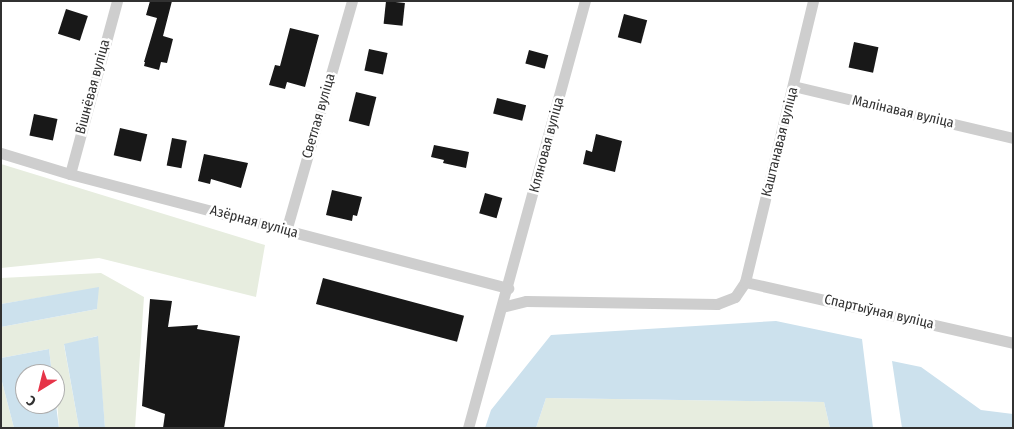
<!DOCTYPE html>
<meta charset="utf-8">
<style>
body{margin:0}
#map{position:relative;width:1014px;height:429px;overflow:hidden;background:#fff;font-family:"Fira Sans Condensed",sans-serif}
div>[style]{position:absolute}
.green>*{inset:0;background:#e7eddf}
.water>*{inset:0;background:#cce1ed}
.building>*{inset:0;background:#181818;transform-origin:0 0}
.street>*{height:11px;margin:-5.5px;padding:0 5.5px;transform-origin:5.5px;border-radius:5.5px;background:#cecece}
span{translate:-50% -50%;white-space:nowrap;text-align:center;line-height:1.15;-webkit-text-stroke:5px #fff;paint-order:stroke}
.street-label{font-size:14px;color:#313131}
.frame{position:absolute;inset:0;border:2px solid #313131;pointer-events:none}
.north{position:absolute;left:15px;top:364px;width:50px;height:50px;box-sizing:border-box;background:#fff;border:1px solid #adadad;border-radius:50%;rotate:216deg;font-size:14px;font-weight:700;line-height:20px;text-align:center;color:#313131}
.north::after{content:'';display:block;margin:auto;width:18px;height:22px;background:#e63448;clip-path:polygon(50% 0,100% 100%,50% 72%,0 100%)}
</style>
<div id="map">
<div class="green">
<div style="clip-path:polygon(1px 164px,265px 245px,256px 297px,99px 258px,1px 268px)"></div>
<div style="clip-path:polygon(101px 273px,144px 297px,135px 428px,105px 428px,97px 336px,64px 345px,79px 428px,59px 428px,55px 374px,52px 374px,49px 349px,1px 358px,1px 327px,97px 309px,98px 288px,1px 304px,1px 278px)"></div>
<div style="clip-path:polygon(1px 378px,14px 428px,1px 428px)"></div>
<div style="clip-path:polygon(546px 398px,824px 402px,830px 428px,536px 428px)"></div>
</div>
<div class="water">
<div style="clip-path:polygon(99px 287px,97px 309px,1px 327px,1px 304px)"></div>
<div style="clip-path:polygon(776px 321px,862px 339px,873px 428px,830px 428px,824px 402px,546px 398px,536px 428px,485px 428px,491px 410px,551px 335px)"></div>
<div style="clip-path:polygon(98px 336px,105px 428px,79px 428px,64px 344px)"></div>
<div style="clip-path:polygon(49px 349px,52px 374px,25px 374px,25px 404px,55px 404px,55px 397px,59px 428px,14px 428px,1px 378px,1px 358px)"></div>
<div style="clip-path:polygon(892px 361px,921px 367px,981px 410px,1013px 414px,1013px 428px,902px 428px)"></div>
</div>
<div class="building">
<div style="clip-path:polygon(150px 1px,172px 1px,163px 36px,173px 39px,167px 63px,161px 62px,159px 70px,144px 66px,145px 62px,144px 62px,157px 18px,146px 15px)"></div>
<div style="left:386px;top:1px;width:19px;height:23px;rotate:6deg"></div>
<div style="left:66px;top:9px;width:23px;height:26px;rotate:18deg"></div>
<div style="left:624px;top:14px;width:24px;height:24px;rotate:15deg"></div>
<div style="clip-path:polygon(290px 28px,319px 35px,305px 87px,287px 82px,285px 89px,269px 85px,275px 65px,280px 66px)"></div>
<div style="left:854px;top:42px;width:25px;height:26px;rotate:12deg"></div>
<div style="left:369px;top:49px;width:19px;height:22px;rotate:12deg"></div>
<div style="left:529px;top:50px;width:20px;height:14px;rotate:15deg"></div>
<div style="left:356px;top:92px;width:21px;height:30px;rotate:14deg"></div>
<div style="left:497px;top:98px;width:30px;height:16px;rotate:14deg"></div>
<div style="left:34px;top:114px;width:24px;height:22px;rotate:12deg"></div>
<div style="left:120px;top:128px;width:28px;height:28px;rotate:13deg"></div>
<div style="clip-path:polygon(596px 134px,622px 141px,615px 172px,583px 164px,586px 150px,592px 152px)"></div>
<div style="left:172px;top:138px;width:15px;height:28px;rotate:11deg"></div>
<div style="clip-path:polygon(434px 145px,469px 152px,466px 168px,443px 163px,444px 160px,431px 157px)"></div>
<div style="clip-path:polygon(204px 154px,248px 163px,241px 188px,211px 179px,210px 184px,198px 181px)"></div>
<div style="clip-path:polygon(332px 190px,362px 197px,357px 216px,353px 215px,352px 221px,326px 215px)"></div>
<div style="left:485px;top:193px;width:18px;height:21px;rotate:16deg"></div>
<div style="left:323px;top:278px;width:146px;height:27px;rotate:15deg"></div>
<div style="clip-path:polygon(150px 299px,172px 301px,168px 327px,198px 325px,197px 329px,240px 336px,224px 428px,163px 428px,165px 414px,142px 406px)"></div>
</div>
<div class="street">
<div style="left:793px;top:86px;width:226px;rotate:13.3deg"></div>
<div style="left:1px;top:153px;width:72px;rotate:16.9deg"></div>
<div style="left:70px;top:174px;width:453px;rotate:14.6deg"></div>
<div style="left:70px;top:174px;width:179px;rotate:-74.8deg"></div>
<div style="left:286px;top:231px;width:239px;rotate:-74deg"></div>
<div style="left:745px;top:282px;width:275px;rotate:12.8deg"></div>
<div style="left:502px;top:307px;width:25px;rotate:-14deg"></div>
<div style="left:526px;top:301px;width:191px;rotate:0.9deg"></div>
<div style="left:717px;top:304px;width:19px;rotate:-21deg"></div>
<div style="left:735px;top:297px;width:18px;rotate:-56deg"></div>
<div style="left:745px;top:282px;width:289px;rotate:-76.4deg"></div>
<div style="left:468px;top:428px;width:443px;rotate:-74.7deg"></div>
</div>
<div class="street-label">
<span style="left:93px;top:87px;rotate:-75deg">Вішнёвая вуліца</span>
<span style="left:903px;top:112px;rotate:13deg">Малінавая вуліца</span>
<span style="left:319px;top:116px;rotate:-74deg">Светлая вуліца</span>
<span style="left:780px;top:142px;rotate:-76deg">Каштанавая вуліца</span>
<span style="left:547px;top:145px;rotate:-75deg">Кляновая вуліца</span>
<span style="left:254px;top:222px;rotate:15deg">Азёрная вуліца</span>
<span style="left:879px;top:312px;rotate:13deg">Спартыўная вуліца</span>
</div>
<div class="frame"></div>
<div class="north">С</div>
</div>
